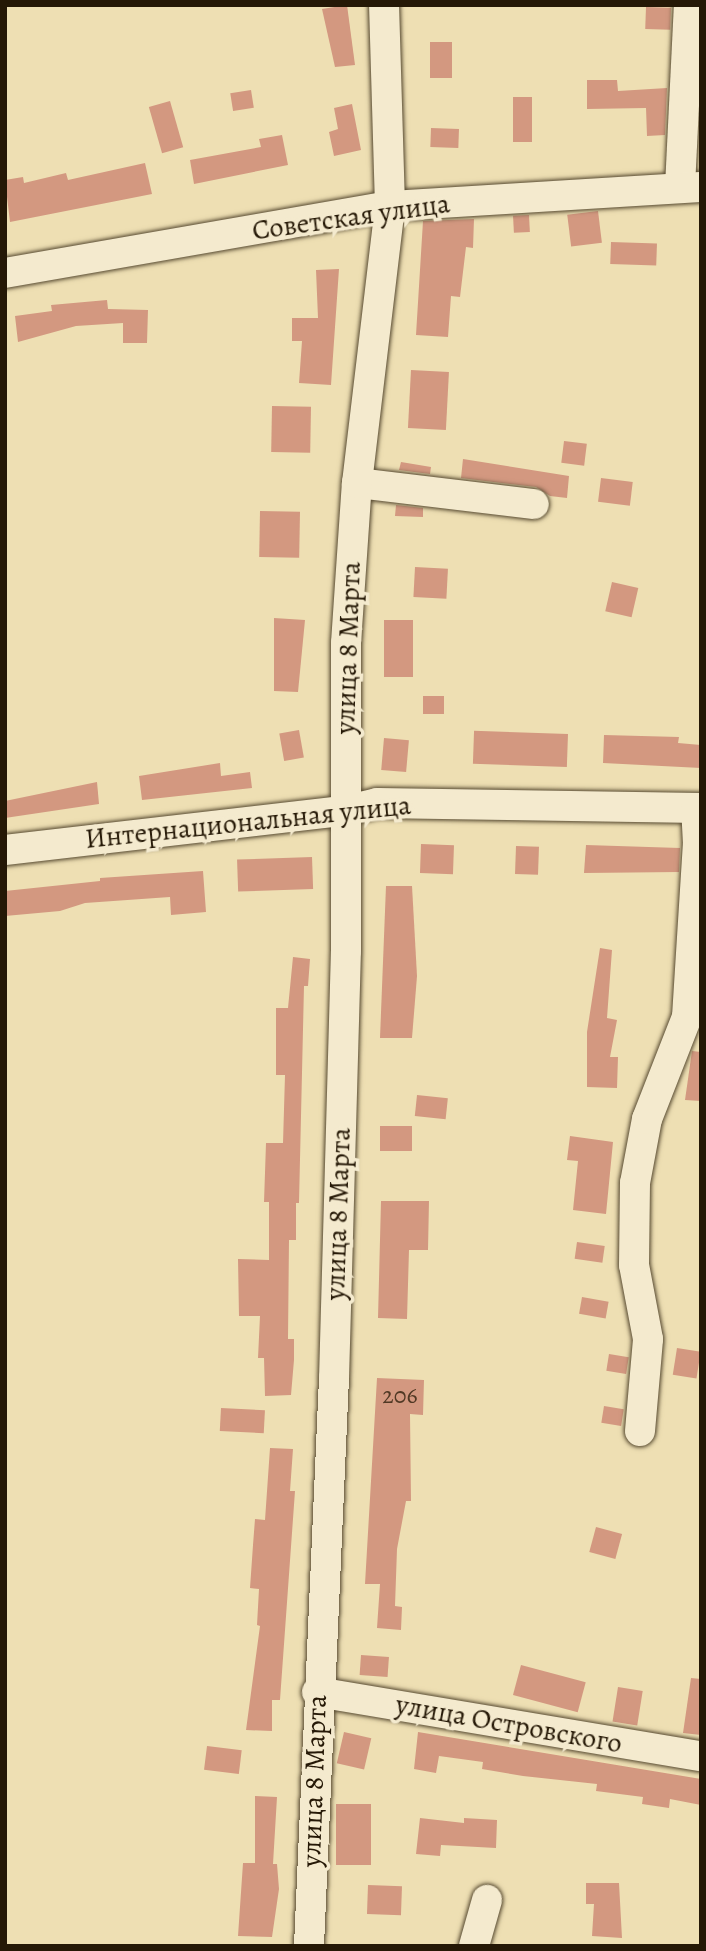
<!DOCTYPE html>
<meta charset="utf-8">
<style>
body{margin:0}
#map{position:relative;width:706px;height:1951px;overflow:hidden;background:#eedfb3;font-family:Alegreya,serif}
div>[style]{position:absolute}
.building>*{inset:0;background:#d39880;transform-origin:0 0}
.roads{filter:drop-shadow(0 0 2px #574a31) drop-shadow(0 0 2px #574a31)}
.minor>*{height:30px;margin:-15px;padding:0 15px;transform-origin:15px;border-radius:15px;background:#f4eace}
span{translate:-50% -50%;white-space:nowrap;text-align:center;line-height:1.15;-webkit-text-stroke:7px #f4eace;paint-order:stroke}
.number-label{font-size:24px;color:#503824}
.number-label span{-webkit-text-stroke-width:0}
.street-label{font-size:28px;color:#251806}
.frame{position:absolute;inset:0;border:7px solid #251806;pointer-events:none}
</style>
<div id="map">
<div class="building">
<div style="clip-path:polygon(347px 5px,355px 65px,335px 67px,322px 9px)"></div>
<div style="left:646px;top:7px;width:25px;height:22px;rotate:2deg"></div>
<div style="left:430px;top:42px;width:22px;height:36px"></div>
<div style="clip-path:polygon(587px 80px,617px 80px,618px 91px,667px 88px,665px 135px,647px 136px,646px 108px,587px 109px)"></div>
<div style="left:251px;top:90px;width:18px;height:21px;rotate:81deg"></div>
<div style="left:513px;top:97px;width:19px;height:45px"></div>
<div style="left:170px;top:101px;width:48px;height:22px;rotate:74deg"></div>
<div style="clip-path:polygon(352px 104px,361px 150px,334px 156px,329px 132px,338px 129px,334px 108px)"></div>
<div style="left:431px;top:128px;width:28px;height:19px;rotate:2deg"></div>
<div style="clip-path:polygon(282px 135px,288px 165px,194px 184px,190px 160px,261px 147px,259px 139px)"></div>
<div style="clip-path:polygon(145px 163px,152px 194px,10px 222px,5px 180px,23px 177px,24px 183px,66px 173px,68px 180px)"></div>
<div style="left:598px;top:211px;width:32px;height:31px;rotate:83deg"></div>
<div style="left:529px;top:215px;width:17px;height:16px;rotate:87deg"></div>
<div style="clip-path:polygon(474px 219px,473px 248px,466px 247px,460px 297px,451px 296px,448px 337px,416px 335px,423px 221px)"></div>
<div style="left:611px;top:242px;width:46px;height:22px;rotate:2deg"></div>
<div style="clip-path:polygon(339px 269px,331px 385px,299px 383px,302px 341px,292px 341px,292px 318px,318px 318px,316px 270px)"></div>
<div style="clip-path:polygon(107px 300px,108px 309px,148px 310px,147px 343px,123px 343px,123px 323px,76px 326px,18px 342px,15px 316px,52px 311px,51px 305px)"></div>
<div style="left:411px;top:370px;width:38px;height:58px;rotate:3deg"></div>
<div style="left:272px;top:406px;width:39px;height:46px;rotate:1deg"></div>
<div style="left:564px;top:441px;width:23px;height:22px;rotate:7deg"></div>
<div style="clip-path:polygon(463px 459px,569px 476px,567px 498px,550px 496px,536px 487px,461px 478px)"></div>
<div style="clip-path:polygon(401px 462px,431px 467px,430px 474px,399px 470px)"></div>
<div style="left:601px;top:478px;width:32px;height:24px;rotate:7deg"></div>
<div style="clip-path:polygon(396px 505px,423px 508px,423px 517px,395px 516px)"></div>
<div style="left:260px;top:511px;width:40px;height:46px;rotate:1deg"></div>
<div style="left:415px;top:567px;width:33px;height:30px;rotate:3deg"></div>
<div style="left:612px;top:582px;width:27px;height:30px;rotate:13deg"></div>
<div style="clip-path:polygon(274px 618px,305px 620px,298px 692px,274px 691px)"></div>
<div style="left:384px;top:620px;width:29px;height:57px"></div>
<div style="left:423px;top:696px;width:21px;height:18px"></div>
<div style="left:299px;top:730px;width:28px;height:20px;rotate:80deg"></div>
<div style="left:568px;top:734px;width:33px;height:94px;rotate:92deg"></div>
<div style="clip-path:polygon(604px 735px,679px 737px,678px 743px,701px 745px,701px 768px,603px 763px)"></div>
<div style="left:384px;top:738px;width:25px;height:32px;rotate:5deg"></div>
<div style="clip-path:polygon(220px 763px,221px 776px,250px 772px,252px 788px,142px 800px,139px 776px)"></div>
<div style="clip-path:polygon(97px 782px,99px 804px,5px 818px,5px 801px)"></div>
<div style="left:421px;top:844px;width:33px;height:29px;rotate:2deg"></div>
<div style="clip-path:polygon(586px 845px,680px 848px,679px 872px,584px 873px)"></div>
<div style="left:516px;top:846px;width:23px;height:28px;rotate:2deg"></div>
<div style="left:312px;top:857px;width:32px;height:75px;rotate:88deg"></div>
<div style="clip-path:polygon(203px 871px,206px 912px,171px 915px,170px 897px,85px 903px,60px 911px,5px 916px,5px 891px,100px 881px,100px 878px)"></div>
<div style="clip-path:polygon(386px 886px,412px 886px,417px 976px,412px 1038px,380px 1038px)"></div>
<div style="clip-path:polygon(600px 948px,612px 950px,607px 1018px,617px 1020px,610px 1057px,618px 1057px,617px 1088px,587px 1087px,587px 1032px)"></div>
<div style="clip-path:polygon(293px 957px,310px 959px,308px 986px,304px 986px,299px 1203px,296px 1203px,296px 1240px,289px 1240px,288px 1339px,294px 1339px,294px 1360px,291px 1395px,265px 1396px,264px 1358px,258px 1358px,260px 1316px,239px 1316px,238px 1259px,269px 1260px,269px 1202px,264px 1202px,266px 1143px,283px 1143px,285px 1075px,276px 1075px,276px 1008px,288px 1008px)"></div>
<div style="clip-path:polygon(692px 1051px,701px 1052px,701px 1101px,685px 1100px)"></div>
<div style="left:417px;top:1095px;width:31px;height:21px;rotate:6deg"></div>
<div style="left:380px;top:1126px;width:32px;height:25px"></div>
<div style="clip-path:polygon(570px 1136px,613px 1142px,606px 1214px,573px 1210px,578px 1161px,567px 1160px)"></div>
<div style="clip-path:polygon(381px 1201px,429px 1201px,428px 1250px,409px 1250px,407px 1319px,378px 1318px)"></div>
<div style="left:577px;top:1242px;width:28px;height:17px;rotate:8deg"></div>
<div style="left:582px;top:1297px;width:27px;height:17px;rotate:10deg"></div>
<div style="left:677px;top:1348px;width:24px;height:27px;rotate:9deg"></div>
<div style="left:609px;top:1354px;width:20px;height:17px;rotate:9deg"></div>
<div style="clip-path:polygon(377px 1378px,424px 1380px,423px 1415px,410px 1414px,411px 1501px,406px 1501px,397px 1549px,395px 1606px,402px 1607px,401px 1630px,377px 1628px,380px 1584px,365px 1584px)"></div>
<div style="left:604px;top:1406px;width:20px;height:17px;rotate:9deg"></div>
<div style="left:221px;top:1408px;width:44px;height:23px;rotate:3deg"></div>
<div style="clip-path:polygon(270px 1448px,293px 1449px,290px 1491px,295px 1491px,280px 1700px,272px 1700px,272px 1731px,246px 1730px,260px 1626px,257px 1625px,259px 1589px,250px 1588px,253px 1545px,255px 1519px,265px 1520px)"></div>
<div style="left:596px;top:1527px;width:27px;height:26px;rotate:15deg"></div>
<div style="left:361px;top:1655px;width:28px;height:20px;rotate:4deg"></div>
<div style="left:521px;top:1665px;width:67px;height:31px;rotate:15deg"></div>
<div style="clip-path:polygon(691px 1678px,701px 1679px,701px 1735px,683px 1733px)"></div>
<div style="left:618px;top:1687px;width:25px;height:35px;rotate:9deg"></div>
<div style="left:344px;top:1732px;width:28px;height:32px;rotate:13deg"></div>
<div style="clip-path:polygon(418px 1732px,701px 1779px,701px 1805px,670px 1799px,669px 1808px,642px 1804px,643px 1797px,596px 1791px,597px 1784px,523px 1776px,482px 1769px,483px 1762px,439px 1756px,436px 1773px,414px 1769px)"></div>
<div style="left:207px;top:1746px;width:35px;height:24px;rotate:7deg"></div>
<div style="clip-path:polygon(255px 1796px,277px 1797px,273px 1864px,277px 1864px,279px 1889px,272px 1937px,238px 1936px,243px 1863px,255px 1863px)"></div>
<div style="left:336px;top:1804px;width:35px;height:61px"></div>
<div style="clip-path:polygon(420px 1818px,464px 1823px,464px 1818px,497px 1820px,496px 1848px,441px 1845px,440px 1856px,416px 1854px)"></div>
<div style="clip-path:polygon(586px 1883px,619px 1883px,622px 1938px,592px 1936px,594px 1904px,586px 1904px)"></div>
<div style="left:368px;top:1885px;width:34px;height:29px;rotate:2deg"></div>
</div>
<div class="roads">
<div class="minor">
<div style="left:680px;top:187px;width:182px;rotate:-87.2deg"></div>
<div style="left:5px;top:273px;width:391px;rotate:-9.9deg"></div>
<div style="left:390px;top:206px;width:312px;rotate:-3.5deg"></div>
<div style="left:357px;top:483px;width:178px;rotate:6.8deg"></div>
<div style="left:5px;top:850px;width:340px;rotate:-6.6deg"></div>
<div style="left:343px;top:811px;width:35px;rotate:-13deg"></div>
<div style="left:377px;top:803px;width:324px;rotate:0.9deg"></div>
<div style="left:640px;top:1431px;width:92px;rotate:-85deg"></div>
<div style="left:648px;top:1339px;width:75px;rotate:-100.7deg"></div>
<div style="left:634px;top:1265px;width:82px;rotate:-89.3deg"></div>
<div style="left:635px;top:1183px;width:65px;rotate:-79.4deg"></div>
<div style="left:647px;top:1119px;width:110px;rotate:-68.6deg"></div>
<div style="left:687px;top:1017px;width:173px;rotate:-86.4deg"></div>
<div style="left:698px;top:844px;width:36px;rotate:-93deg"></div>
<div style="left:317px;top:1692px;width:389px;rotate:9.5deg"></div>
<div style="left:309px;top:1946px;width:568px;rotate:-87.48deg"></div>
<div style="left:334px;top:1379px;width:428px;rotate:-88.4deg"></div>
<div style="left:346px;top:951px;width:308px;rotate:-90deg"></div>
<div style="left:346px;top:643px;width:160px;rotate:-86.1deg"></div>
<div style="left:357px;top:483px;width:279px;rotate:-83.2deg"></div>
<div style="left:390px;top:206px;width:201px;rotate:-91.7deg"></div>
<div style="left:474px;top:1946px;width:48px;rotate:-74.2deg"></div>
</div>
</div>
<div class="number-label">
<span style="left:400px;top:1396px">206</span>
</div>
<div class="street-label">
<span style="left:351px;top:217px;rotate:-8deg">Советская улица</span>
<span style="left:348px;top:648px;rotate:-88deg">улица 8 Марта</span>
<span style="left:248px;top:822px;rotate:-6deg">Интернациональная улица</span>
<span style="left:338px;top:1214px;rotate:-88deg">улица 8 Марта</span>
<span style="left:509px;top:1724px;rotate:10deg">улица Островского</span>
<span style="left:314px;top:1781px;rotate:-88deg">улица 8 Марта</span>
</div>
<div class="frame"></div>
</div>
